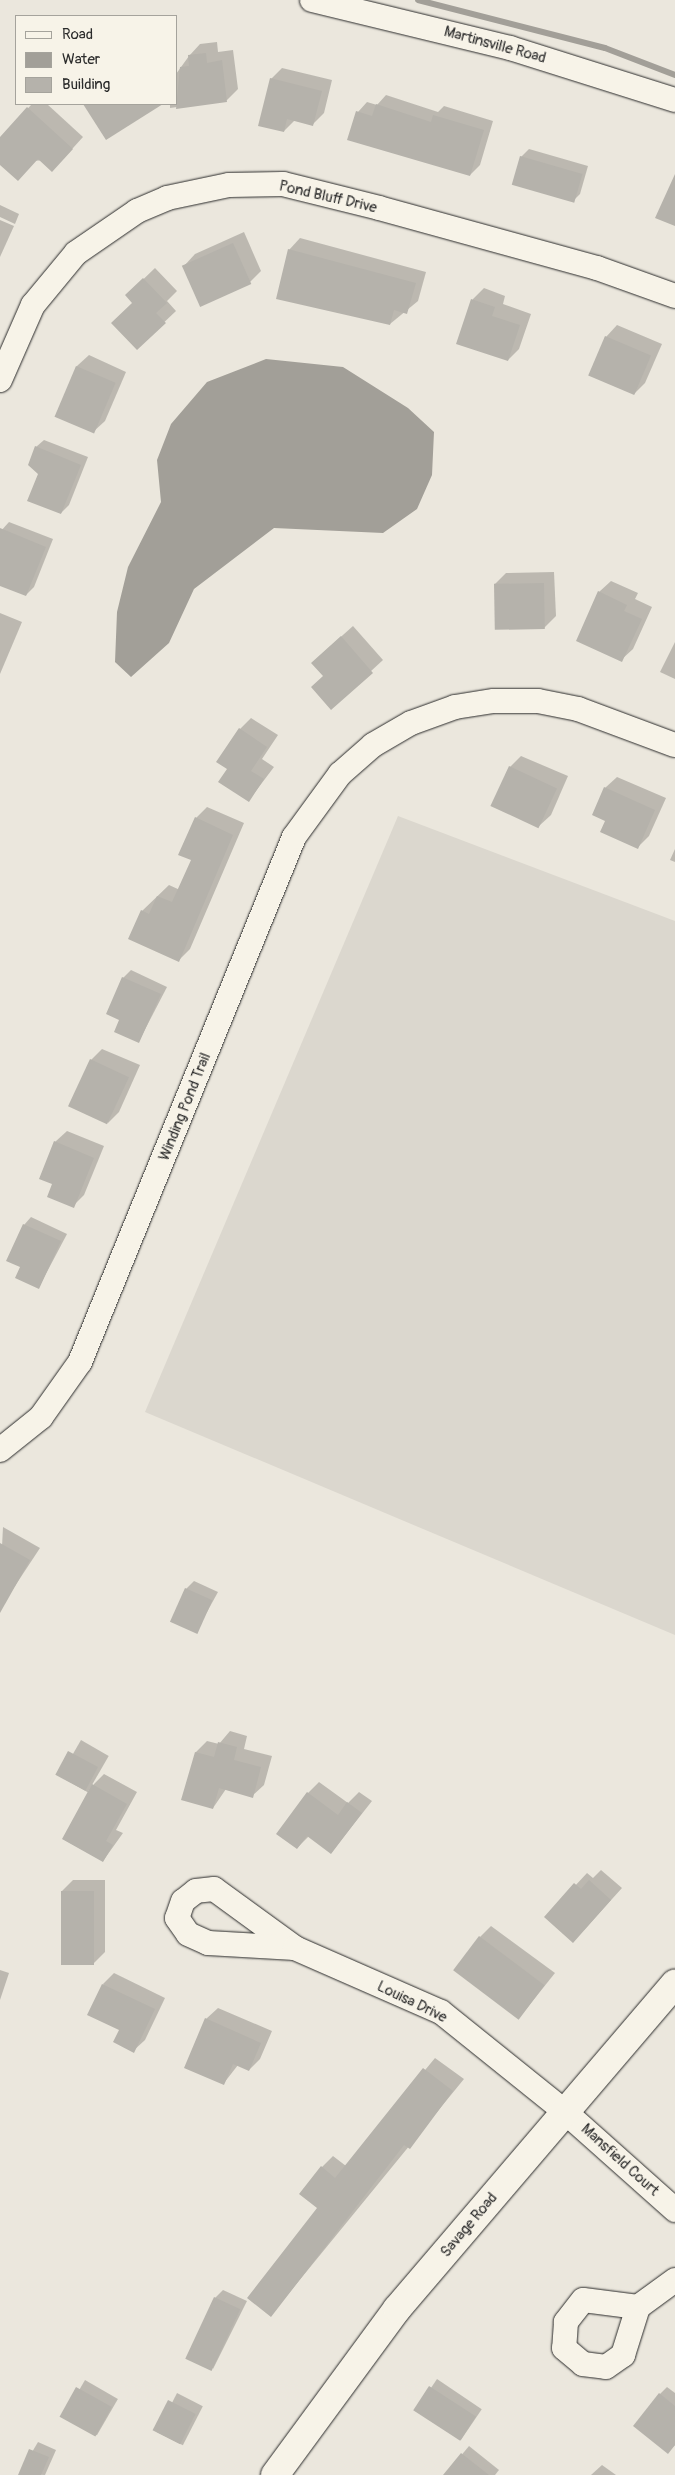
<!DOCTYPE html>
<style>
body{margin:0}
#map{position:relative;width:675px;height:2475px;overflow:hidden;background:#ebe7dd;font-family:Pangolin,sans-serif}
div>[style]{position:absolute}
.built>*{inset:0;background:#dbd7ce}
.water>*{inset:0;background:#a29f98}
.shadow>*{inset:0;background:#0003;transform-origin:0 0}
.stream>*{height:6px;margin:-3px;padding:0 3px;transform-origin:3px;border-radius:3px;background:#a29f98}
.building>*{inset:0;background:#b5b2ab;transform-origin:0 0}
.roads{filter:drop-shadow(0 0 1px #2b2b2b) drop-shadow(0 0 1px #2b2b2b)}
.street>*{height:24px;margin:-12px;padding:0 12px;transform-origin:12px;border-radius:12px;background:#f7f3e8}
.secondary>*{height:28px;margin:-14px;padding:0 14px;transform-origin:14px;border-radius:14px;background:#f7f3e8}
span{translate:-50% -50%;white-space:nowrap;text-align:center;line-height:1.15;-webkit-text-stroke:4.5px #f7f3e8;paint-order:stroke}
.street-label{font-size:15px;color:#2b2b2b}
.legend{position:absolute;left:15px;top:15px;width:162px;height:90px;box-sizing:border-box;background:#f7f3e8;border:1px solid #a5a39c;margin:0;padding:6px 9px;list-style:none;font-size:15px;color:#2b2b2b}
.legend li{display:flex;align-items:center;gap:10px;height:25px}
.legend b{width:25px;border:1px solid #a5a39c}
</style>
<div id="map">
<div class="built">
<div style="clip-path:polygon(398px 816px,675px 921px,675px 1635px,145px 1412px)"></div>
</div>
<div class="water">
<div style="clip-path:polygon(266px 359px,343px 367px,408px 408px,434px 432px,432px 475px,417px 509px,383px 533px,274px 528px,194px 589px,169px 643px,131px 677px,115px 662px,117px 612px,128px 567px,161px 502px,157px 460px,171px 424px,207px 382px)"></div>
</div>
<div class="shadow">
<div style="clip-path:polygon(217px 42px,218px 52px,233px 50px,238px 89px,227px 100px,170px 108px,170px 104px,176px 104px,176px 74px,189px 56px,200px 44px)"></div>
<div style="clip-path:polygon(282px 68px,332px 80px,324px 113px,313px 124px,295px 120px,284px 131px,271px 79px)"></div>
<div style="clip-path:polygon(386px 95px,438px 112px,444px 106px,493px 121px,480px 165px,470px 175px,358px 112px,367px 102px,377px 105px)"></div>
<div style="clip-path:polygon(32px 104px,47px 104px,83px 137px,63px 159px,0 163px,0 138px)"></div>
<div style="clip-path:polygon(84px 104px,157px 104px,106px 139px)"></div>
<div style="clip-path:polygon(529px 149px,588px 166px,580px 194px,573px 201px,521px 157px)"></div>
<div style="clip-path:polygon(0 205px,19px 214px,15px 224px,0 217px)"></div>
<div style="clip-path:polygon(0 220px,14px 226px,0 257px)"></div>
<div style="clip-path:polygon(244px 232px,261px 271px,250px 282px,184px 266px,195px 254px)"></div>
<div style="clip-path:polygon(300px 238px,426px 272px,418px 301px,390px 324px,289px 250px)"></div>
<div style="clip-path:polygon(155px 268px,177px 291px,167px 301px,176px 311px,137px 348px,133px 302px,127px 295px)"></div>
<div style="clip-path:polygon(484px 288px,505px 296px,503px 304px,531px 314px,519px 349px,508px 360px,458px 343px,473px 299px)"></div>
<div style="clip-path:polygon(617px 325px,662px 344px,645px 383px,634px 394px,606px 337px)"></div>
<div style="clip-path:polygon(89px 355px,126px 372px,105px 421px,93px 432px,56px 415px,77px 366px)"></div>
<div style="clip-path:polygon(44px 440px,88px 457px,69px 505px,61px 513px,40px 474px,36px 447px)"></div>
<div style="clip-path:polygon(9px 522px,53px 539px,34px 587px,26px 595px,0 585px,0 532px)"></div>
<div style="clip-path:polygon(554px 572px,556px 616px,544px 628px,495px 584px,506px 573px)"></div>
<div style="clip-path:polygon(611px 581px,638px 593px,635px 599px,652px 607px,633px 649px,621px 660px,599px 592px)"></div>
<div style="clip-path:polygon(0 613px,22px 622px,0 674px)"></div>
<div style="clip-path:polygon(353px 626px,383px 660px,331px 708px,324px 652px)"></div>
<div style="clip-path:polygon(675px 642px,675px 679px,660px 672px)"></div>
<div style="clip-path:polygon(251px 718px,278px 735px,262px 759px,274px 767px,249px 800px,229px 768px,240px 729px)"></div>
<div style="clip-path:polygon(521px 756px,568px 776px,551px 815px,539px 826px,510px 767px)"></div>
<div style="clip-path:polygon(617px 777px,666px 798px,649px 836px,637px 848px,607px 820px,605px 788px)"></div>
<div style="clip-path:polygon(207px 807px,244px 823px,190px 949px,179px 960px,142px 911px,169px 885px,180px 890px,193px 860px,196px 818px)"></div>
<div style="clip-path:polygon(675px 849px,675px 862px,670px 860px)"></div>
<div style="clip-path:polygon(131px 970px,167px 987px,139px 1041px,123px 978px)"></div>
<div style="clip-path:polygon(102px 1049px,140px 1065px,119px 1112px,108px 1123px,91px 1060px)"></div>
<div style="clip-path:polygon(67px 1131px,104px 1146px,84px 1195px,73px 1206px,54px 1184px,55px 1142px)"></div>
<div style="clip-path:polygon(31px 1217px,67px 1234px,39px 1287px,22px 1267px,24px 1225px)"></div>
<div style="clip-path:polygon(3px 1527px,40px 1548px,11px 1592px,0 1586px)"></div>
<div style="clip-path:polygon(194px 1581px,218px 1592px,196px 1632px,186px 1589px)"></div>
<div style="clip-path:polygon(230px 1731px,247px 1736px,244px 1749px,272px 1756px,264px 1785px,252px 1796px,226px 1789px,213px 1808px,182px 1799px,196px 1752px,207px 1741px,219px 1744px)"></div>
<div style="left:81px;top:1740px;width:32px;height:42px;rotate:30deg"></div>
<div style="clip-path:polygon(104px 1774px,137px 1792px,116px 1830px,123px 1833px,103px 1861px,63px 1839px,94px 1784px)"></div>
<div style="clip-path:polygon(319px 1782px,348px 1803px,359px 1792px,372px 1801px,331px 1853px,309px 1836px,297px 1848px,308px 1793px)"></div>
<div style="clip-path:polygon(601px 1870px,622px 1888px,584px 1930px,546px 1917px,587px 1873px,593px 1878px)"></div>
<div style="clip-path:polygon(73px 1880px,105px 1880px,105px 1952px,93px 1964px,62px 1891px)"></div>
<div style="clip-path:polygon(491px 1926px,555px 1973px,519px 2018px,480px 1937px)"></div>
<div style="clip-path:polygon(0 1970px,9px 1973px,0 2000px)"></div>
<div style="clip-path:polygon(114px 1973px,165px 1998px,145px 2040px,133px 2051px,103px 1984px)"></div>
<div style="clip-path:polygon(218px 2008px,272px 2031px,260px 2059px,249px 2070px,238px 2065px,224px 2083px,206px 2019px)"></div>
<div style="clip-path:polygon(435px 2058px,464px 2079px,271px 2315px,319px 2208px,322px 2167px,333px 2156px,346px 2166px)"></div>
<div style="clip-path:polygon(223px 2290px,247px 2301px,213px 2369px,215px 2298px)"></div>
<div style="left:437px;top:2379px;width:54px;height:37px;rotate:34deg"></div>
<div style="left:85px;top:2380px;width:38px;height:42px;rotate:30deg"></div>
<div style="clip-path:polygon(667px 2387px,675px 2393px,675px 2445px,668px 2452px,660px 2394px)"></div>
<div style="left:177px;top:2393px;width:29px;height:44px;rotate:27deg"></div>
<div style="clip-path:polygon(38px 2442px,56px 2450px,45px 2475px,19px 2474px)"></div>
<div style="clip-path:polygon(469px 2446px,499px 2470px,495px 2475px,445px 2475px)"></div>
<div style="clip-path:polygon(602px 2465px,616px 2475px,591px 2475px)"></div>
</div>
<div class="stream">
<div style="left:418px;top:0;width:193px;rotate:14.4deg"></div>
<div style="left:605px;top:48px;width:75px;rotate:21.1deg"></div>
</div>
<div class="building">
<div style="clip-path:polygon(206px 53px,207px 63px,222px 60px,227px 102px,176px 109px,180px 67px,189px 66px,188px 55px)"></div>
<div style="clip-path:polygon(270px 78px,322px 91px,313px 126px,287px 119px,284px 132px,258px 126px)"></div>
<div style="clip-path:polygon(83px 104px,163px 104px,106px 140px)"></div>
<div style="clip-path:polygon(376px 104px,431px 122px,433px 115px,484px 130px,470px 176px,347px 140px,356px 111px,372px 116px)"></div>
<div style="clip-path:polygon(27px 107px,73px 149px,52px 172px,38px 159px,18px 181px,0 165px,0 137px)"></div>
<div style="left:520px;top:156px;width:65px;height:30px;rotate:16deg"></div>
<div style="clip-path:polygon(675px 174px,675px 226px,655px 218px)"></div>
<div style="left:233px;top:243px;width:45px;height:56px;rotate:66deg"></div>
<div style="clip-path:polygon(288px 249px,416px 283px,407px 314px,394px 310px,390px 325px,276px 299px)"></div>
<div style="clip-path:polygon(143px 278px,167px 303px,156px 313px,166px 323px,137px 350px,111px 323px,132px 303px,125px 295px)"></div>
<div style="clip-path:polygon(471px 299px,495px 307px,492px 316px,520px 325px,508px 361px,456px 344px)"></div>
<div style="left:605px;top:336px;width:50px;height:43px;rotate:23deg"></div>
<div style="left:76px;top:366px;width:43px;height:55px;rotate:23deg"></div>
<div style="clip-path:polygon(35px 446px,81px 465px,61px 514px,27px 501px,38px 474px,28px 465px)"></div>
<div style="clip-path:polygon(0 528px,46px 547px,26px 596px,0 586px)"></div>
<div style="left:544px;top:583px;width:46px;height:50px;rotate:89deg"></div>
<div style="clip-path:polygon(598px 591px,627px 605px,624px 611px,642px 619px,622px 662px,576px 641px)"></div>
<div style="clip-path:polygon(341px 636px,373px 673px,331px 710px,311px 687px,323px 676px,311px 663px)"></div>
<div style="clip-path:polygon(239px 728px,267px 747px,251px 771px,264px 779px,249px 802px,218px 782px,227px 769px,216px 762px)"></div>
<div style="left:509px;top:766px;width:53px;height:44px;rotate:25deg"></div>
<div style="clip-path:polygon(604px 787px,655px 810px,638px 849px,600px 832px,605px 821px,592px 815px)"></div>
<div style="clip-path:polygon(195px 817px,233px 835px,179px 962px,128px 939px,141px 910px,149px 914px,157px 896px,172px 902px,191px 860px,178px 855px)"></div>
<div style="clip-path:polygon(122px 977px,161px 994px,139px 1043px,114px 1032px,119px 1020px,106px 1014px)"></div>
<div style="left:90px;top:1059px;width:43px;height:52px;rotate:25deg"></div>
<div style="clip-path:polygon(54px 1141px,94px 1158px,74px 1208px,47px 1197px,52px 1184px,39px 1179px)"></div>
<div style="clip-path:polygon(23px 1224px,61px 1241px,39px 1289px,15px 1278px,20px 1267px,6px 1261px)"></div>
<div style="clip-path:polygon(0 1543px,30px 1560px,0 1613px)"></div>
<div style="left:185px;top:1588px;width:30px;height:37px;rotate:24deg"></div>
<div style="clip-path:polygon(218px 1742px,237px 1747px,234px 1760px,261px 1767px,253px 1798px,219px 1788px,213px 1809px,181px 1800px,195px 1752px,214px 1757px)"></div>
<div style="left:68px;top:1751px;width:34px;height:27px;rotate:28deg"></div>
<div style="clip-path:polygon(92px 1784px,127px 1804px,106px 1841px,113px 1845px,103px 1862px,62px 1839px)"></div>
<div style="clip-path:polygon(307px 1792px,338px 1815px,347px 1802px,362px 1813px,331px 1854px,307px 1836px,297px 1849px,276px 1834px)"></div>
<div style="clip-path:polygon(589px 1880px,611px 1900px,573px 1943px,544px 1917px,574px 1883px,581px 1889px)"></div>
<div style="left:61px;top:1891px;width:33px;height:74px"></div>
<div style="left:479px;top:1936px;width:82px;height:43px;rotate:37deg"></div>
<div style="clip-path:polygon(102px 1984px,155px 2009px,134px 2053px,113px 2042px,119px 2030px,87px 2015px)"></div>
<div style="clip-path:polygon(205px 2018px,261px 2043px,249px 2071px,233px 2064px,224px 2085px,184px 2068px)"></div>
<div style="clip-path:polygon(423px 2068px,453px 2091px,410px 2149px,404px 2145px,271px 2317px,247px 2298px,317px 2208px,299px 2194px,321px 2166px,335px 2178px)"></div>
<div style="left:214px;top:2297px;width:29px;height:68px;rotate:25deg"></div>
<div style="left:429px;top:2386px;width:56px;height:29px;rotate:33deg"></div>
<div style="left:76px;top:2387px;width:41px;height:34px;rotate:29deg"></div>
<div style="clip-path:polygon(659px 2393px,675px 2406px,675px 2445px,668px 2454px,633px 2426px)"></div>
<div style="left:168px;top:2400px;width:31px;height:34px;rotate:27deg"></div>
<div style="clip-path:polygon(29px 2449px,49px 2457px,41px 2475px,18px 2475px)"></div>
<div style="clip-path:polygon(461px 2453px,489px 2475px,443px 2475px)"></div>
</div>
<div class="roads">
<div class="street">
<div style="left:312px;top:0;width:204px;rotate:13.6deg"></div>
<div style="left:510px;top:48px;width:173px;rotate:17.5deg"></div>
<div style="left:0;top:380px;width:82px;rotate:-66.3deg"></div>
<div style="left:33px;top:305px;width:67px;rotate:-50.4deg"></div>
<div style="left:76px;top:253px;width:74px;rotate:-34.5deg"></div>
<div style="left:137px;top:211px;width:33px;rotate:-23deg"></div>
<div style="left:167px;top:198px;width:63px;rotate:-11.8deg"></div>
<div style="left:229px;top:185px;width:54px;rotate:-1.1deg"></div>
<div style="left:283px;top:184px;width:99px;rotate:14deg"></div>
<div style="left:379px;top:208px;width:226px;rotate:15.4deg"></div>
<div style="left:597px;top:268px;width:83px;rotate:19.7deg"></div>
<div style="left:0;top:1450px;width:53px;rotate:-38.8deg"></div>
<div style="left:41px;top:1417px;width:67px;rotate:-54.7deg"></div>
<div style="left:80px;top:1362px;width:567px;rotate:-67.82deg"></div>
<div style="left:294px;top:837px;width:78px;rotate:-53.9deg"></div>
<div style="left:340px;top:774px;width:44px;rotate:-41.3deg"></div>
<div style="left:373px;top:745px;width:44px;rotate:-30.1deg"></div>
<div style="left:411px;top:723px;width:47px;rotate:-20deg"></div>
<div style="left:455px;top:707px;width:39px;rotate:-9deg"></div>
<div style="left:494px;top:701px;width:44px"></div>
<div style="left:538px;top:701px;width:41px;rotate:11.3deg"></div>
<div style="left:578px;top:709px;width:103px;rotate:20.4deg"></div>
<div style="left:295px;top:1948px;width:100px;rotate:-143.9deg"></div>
<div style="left:214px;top:1889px;width:18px;rotate:174deg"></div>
<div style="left:196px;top:1891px;width:16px;rotate:142deg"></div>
<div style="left:183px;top:1901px;width:18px;rotate:109deg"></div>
<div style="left:177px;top:1918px;width:19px;rotate:55deg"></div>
<div style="left:188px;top:1934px;width:22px;rotate:24deg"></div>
<div style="left:208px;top:1943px;width:87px;rotate:3.3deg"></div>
<div style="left:295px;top:1948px;width:159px;rotate:23.7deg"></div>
<div style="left:441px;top:2012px;width:158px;rotate:38.8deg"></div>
<div style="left:564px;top:2111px;width:149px;rotate:41.7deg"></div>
<div style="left:638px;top:2307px;width:55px;rotate:-172.7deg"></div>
<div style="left:583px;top:2300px;width:28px;rotate:128deg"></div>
<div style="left:566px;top:2322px;width:26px;rotate:94deg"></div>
<div style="left:564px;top:2348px;width:25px;rotate:40deg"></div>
<div style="left:583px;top:2364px;width:23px;rotate:7deg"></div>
<div style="left:606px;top:2367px;width:21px;rotate:-35deg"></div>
<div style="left:623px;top:2355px;width:50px;rotate:-72.6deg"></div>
<div style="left:638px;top:2307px;width:46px;rotate:-36.1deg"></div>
</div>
<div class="secondary">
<div style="left:275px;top:2475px;width:206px;rotate:-53.7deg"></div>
<div style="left:397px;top:2309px;width:428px;rotate:-49.5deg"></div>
</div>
</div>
<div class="street-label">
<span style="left:495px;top:45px;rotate:15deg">Martinsville Road</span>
<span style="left:328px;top:197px;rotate:13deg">Pond Bluff Drive</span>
<span style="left:185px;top:1107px;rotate:-68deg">Winding Pond Trail</span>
<span style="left:412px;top:2002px;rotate:26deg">Louisa Drive</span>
<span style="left:620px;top:2160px;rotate:42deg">Mansfield Court</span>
<span style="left:469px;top:2225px;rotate:-50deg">Savage Road</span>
</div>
<ul class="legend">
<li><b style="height:6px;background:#f7f3e8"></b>Road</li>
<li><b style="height:14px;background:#a29f98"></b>Water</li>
<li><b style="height:14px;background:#b5b2ab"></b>Building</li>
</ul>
</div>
